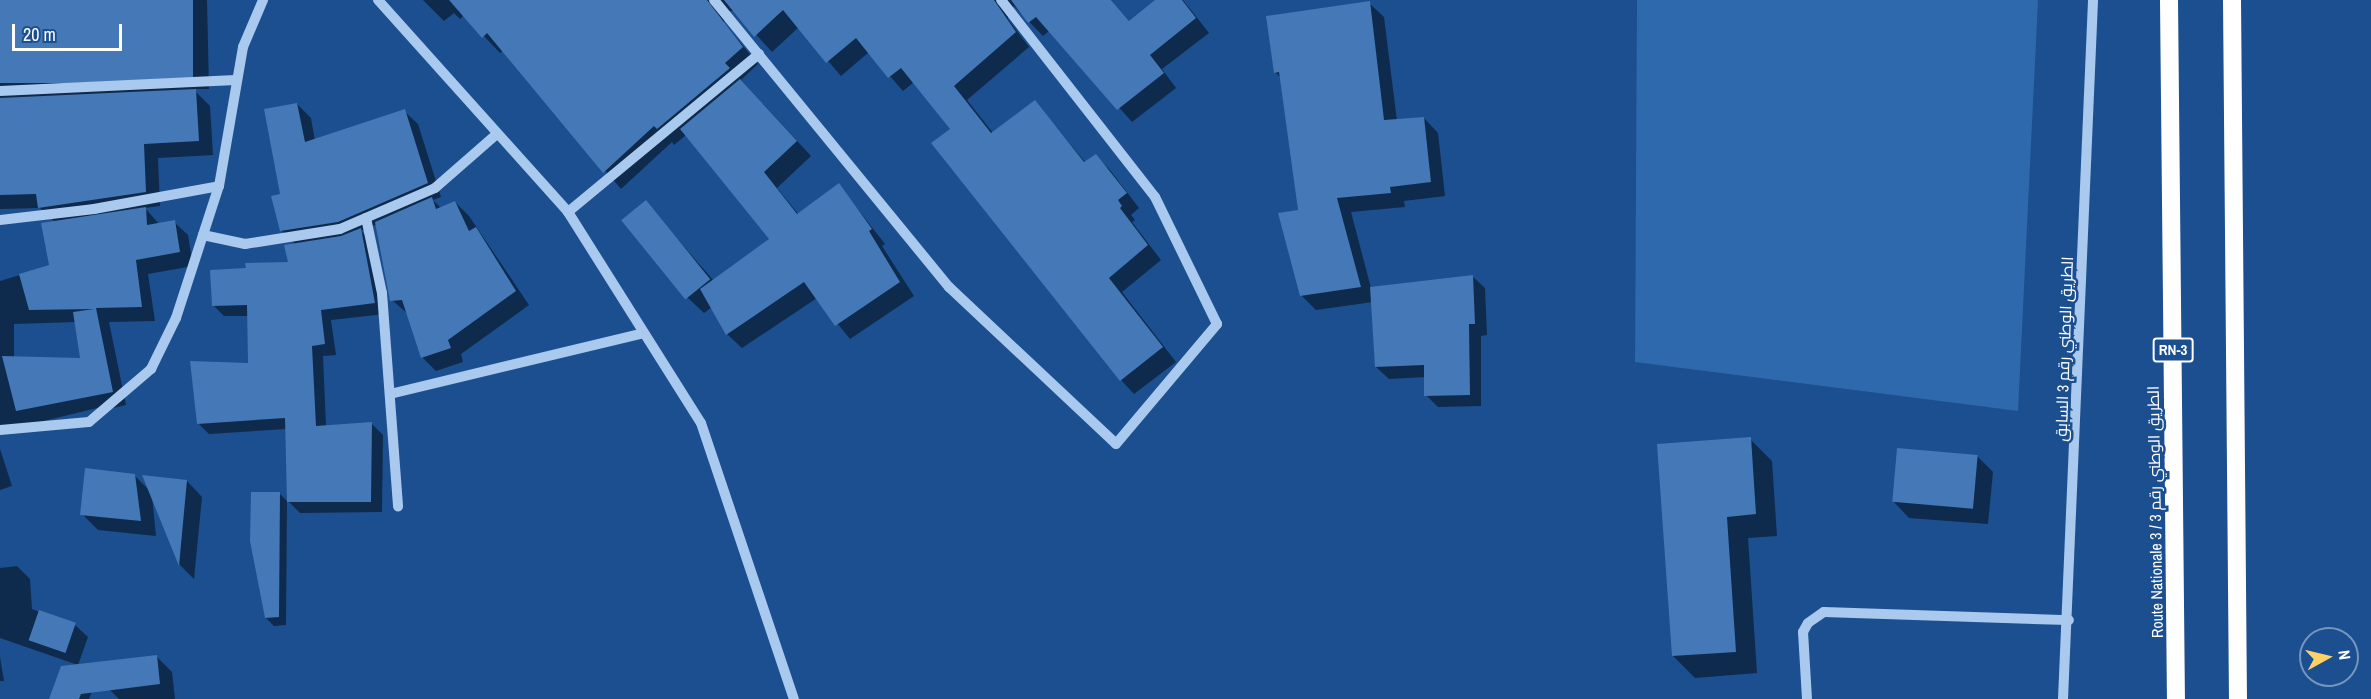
<!DOCTYPE html>
<meta charset="utf-8">
<style>
body{margin:0}
#map{position:relative;width:2371px;height:699px;overflow:hidden;background:#1b4f8f;font-family:"Archivo Narrow",Cairo,sans-serif}
div>[style]{position:absolute}
.green>*{inset:0;background:#2e69ad}
.shadow>*{inset:0;background:#0007}
.building>*{inset:0;background:#4478b7;transform-origin:0 0}
.minor>*{height:10px;margin:-5px;padding:0 5px;transform-origin:5px;border-radius:5px;background:#a9c9ee}
.highway>*{height:18px;margin:-9px;padding:0 9px;transform-origin:9px;border-radius:9px;background:#fff}
span{translate:-50% -50%;white-space:nowrap;text-align:center;line-height:1.15;-webkit-text-stroke:5px #1b4f8f;paint-order:stroke}
.shield-label span{padding:2px 4px;background:#1b4f8f;border:2px solid;border-radius:4px;-webkit-text-stroke-width:0}
.shield-label{font-size:15px;color:#fff;font-weight:700}
.street-label{font-size:16px;color:#fff}
.north{position:absolute;left:2299px;top:627px;width:60px;height:60px;box-sizing:border-box;background:#1b4f8f;border:2px solid #7695bc;border-radius:50%;rotate:82deg;font-size:16px;font-weight:700;line-height:24px;text-align:center;color:#fff}
.north::after{content:'';display:block;margin:auto;width:21px;height:27px;background:#ffd166;clip-path:polygon(50% 0,100% 100%,50% 72%,0 100%)}
.scale{position:absolute;left:12px;top:24px;width:110px;height:27px;box-sizing:border-box;border:3px solid #fff;border-top:0;padding-left:8px;font-size:18px;line-height:21px;white-space:nowrap;color:#fff;-webkit-text-stroke:4px #1b4f8f;paint-order:stroke}
</style>
<div id="map">
<div class="green">
<div style="clip-path:polygon(1637px 0,2038px 0,2018px 411px,1635px 362px)"></div>
</div>
<div class="shadow">
<div style="clip-path:polygon(evenodd,0 0,207px 0,209px 89px,193px 89px,210px 106px,213px 155px,158px 158px,160px 206px,145px 208px,159px 224px,174px 222px,188px 235px,193px 266px,148px 274px,155px 321px,109px 322px,126px 405px,100px 411px,97px 408px,3px 431px,0 435px,0 281px,50px 266px,55px 222px,40px 208px,0 209px,0 0,76px 322px,81px 359px,14px 358px,14px 324px,76px 322px)"></div>
<div style="clip-path:polygon(423px 0,1111px 0,1130px 22px,1157px 0,1183px 0,1209px 33px,1162px 69px,1176px 88px,1132px 122px,1050px 30px,1043px 36px,1014px 6px,1008px 11px,1008px 19px,1029px 47px,967px 100px,993px 133px,1035px 102px,1086px 163px,1096px 156px,1110px 170px,1139px 208px,1131px 215px,1135px 220px,1132px 222px,1161px 260px,1122px 292px,1176px 362px,1134px 394px,1121px 380px,952px 129px,914px 82px,903px 91px,869px 52px,841px 76px,799px 27px,772px 52px,735px 11px,725px 11px,724px 23px,758px 64px,741px 80px,811px 156px,777px 188px,799px 215px,839px 185px,885px 244px,882px 246px,914px 296px,850px 339px,817px 298px,742px 348px,727px 334px,712px 307px,704px 313px,688px 298px,645px 202px,714px 281px,771px 239px,686px 135px,674px 145px,672px 142px,621px 189px,503px 51px,500px 53px,464px 15px,460px 19px,454px 13px,444px 21px)"></div>
<div style="clip-path:polygon(1369px 3px,1384px 17px,1397px 121px,1424px 118px,1438px 133px,1445px 196px,1404px 201px,1405px 207px,1351px 212px,1371px 288px,1472px 276px,1485px 288px,1487px 335px,1481px 336px,1481px 406px,1438px 407px,1426px 395px,1425px 377px,1389px 379px,1376px 367px,1373px 302px,1316px 310px,1302px 296px,1299px 212px,1282px 79px,1275px 72px)"></div>
<div style="clip-path:polygon(297px 104px,311px 118px,315px 141px,404px 111px,418px 124px,441px 197px,433px 200px,441px 208px,455px 202px,469px 216px,529px 305px,461px 354px,463px 362px,436px 371px,422px 357px,408px 314px,392px 300px,377px 224px,361px 231px,371px 241px,385px 314px,331px 320px,336px 355px,323px 356px,326px 427px,372px 424px,383px 435px,382px 512px,300px 513px,289px 502px,287px 429px,209px 434px,198px 423px,250px 364px,249px 316px,224px 316px,213px 305px,247px 269px,290px 263px,296px 245px,281px 230px,281px 195px)"></div>
<div style="clip-path:polygon(1750px 439px,1772px 461px,1777px 536px,1748px 538px,1757px 673px,1695px 678px,1673px 656px)"></div>
<div style="clip-path:polygon(0 449px,12px 486px,0 490px)"></div>
<div style="clip-path:polygon(1977px 456px,1993px 472px,1988px 524px,1909px 518px,1894px 502px)"></div>
<div style="clip-path:polygon(134px 475px,150px 491px,187px 481px,202px 497px,194px 579px,180px 565px,152px 496px,156px 536px,98px 530px,82px 514px)"></div>
<div style="clip-path:polygon(279px 493px,287px 501px,286px 625px,274px 626px,266px 618px)"></div>
<div style="clip-path:polygon(17px 566px,30px 579px,32px 609px,75px 625px,88px 637px,78px 665px,0 638px,0 568px)"></div>
<div style="clip-path:polygon(156px 656px,172px 672px,175px 699px,119px 699px,110px 690px)"></div>
<div style="clip-path:polygon(0 657px,4px 681px,0 681px)"></div>
<div style="clip-path:polygon(99px 672px,89px 699px,51px 699px)"></div>
</div>
<div class="building">
<div style="left:0;top:0;width:193px;height:83px"></div>
<div style="clip-path:polygon(449px 0,707px 0,743px 47px,725px 63px,730px 68px,657px 129px,654px 126px,603px 173px,487px 33px,482px 38px)"></div>
<div style="clip-path:polygon(724px 0,994px 0,1016px 32px,954px 86px,991px 133px,1035px 100px,1084px 162px,1096px 154px,1127px 193px,1118px 200px,1122px 206px,1120px 208px,1148px 245px,1109px 278px,1163px 347px,1120px 381px,931px 143px,950px 129px,901px 68px,888px 78px,856px 38px,826px 63px,783px 10px,754px 37px)"></div>
<div style="clip-path:polygon(1011px 0,1111px 0,1129px 21px,1155px 0,1182px 0,1196px 18px,1150px 55px,1164px 73px,1117px 110px,1036px 17px,1028px 23px)"></div>
<div style="clip-path:polygon(1370px 1px,1384px 120px,1424px 117px,1431px 182px,1390px 187px,1391px 193px,1337px 198px,1361px 287px,1300px 296px,1278px 213px,1298px 210px,1279px 72px,1274px 73px,1266px 16px)"></div>
<div style="clip-path:polygon(740px 79px,797px 141px,764px 172px,797px 214px,839px 183px,872px 229px,869px 231px,900px 282px,835px 326px,804px 282px,726px 335px,700px 289px,769px 239px,680px 129px)"></div>
<div style="clip-path:polygon(196px 89px,199px 141px,144px 144px,146px 192px,38px 208px,36px 194px,0 195px,0 98px)"></div>
<div style="clip-path:polygon(297px 103px,305px 142px,405px 109px,428px 183px,338px 222px,280px 231px,271px 196px,280px 194px,264px 109px)"></div>
<div style="clip-path:polygon(432px 197px,436px 209px,455px 201px,469px 231px,476px 227px,516px 291px,448px 340px,451px 348px,421px 358px,402px 300px,390px 301px,375px 222px)"></div>
<div style="left:646px;top:200px;width:102px;height:32px;rotate:51deg"></div>
<div style="clip-path:polygon(146px 207px,147px 225px,175px 220px,180px 252px,136px 260px,142px 307px,96px 308px,113px 392px,16px 411px,2px 356px,80px 358px,73px 312px,94px 309px,29px 310px,19px 274px,49px 265px,41px 223px)"></div>
<div style="clip-path:polygon(361px 228px,375px 303px,321px 310px,325px 344px,312px 346px,316px 426px,372px 422px,371px 502px,287px 502px,285px 418px,197px 424px,190px 361px,248px 363px,247px 305px,212px 306px,210px 270px,246px 268px,245px 263px,288px 262px,284px 245px,341px 236px)"></div>
<div style="clip-path:polygon(1473px 275px,1475px 324px,1469px 324px,1470px 395px,1424px 396px,1424px 365px,1375px 367px,1370px 287px)"></div>
<div style="clip-path:polygon(1751px 437px,1756px 514px,1727px 517px,1736px 652px,1672px 656px,1657px 444px)"></div>
<div style="left:1897px;top:448px;width:81px;height:54px;rotate:5deg"></div>
<div style="clip-path:polygon(85px 468px,135px 474px,141px 521px,80px 515px)"></div>
<div style="clip-path:polygon(142px 475px,187px 480px,179px 566px)"></div>
<div style="clip-path:polygon(251px 492px,280px 492px,279px 617px,265px 618px,250px 541px)"></div>
<div style="left:39px;top:610px;width:39px;height:32px;rotate:19deg"></div>
<div style="clip-path:polygon(157px 655px,160px 684px,81px 694px,79px 699px,49px 699px,61px 666px)"></div>
</div>
<div class="minor">
<div style="left:378px;top:0;width:285px;rotate:48.1deg"></div>
<div style="left:568px;top:212px;width:249px;rotate:57.8deg"></div>
<div style="left:701px;top:423px;width:291px;rotate:71.4deg"></div>
<div style="left:714px;top:0;width:371px;rotate:50.7deg"></div>
<div style="left:949px;top:287px;width:229px;rotate:43.2deg"></div>
<div style="left:1116px;top:444px;width:157px;rotate:-49.9deg"></div>
<div style="left:1217px;top:324px;width:141px;rotate:-116deg"></div>
<div style="left:1155px;top:197px;width:250px;rotate:-128deg"></div>
<div style="left:0;top:91px;width:236px;rotate:-2.7deg"></div>
<div style="left:568px;top:212px;width:248px;rotate:-39.6deg"></div>
<div style="left:366px;top:218px;width:77px;rotate:78deg"></div>
<div style="left:382px;top:293px;width:214px;rotate:85.7deg"></div>
<div style="left:0;top:220px;width:95px;rotate:-6.7deg"></div>
<div style="left:94px;top:209px;width:127px;rotate:-10.4deg"></div>
<div style="left:203px;top:235px;width:43px;rotate:12.1deg"></div>
<div style="left:245px;top:244px;width:96px;rotate:-9deg"></div>
<div style="left:340px;top:229px;width:103px;rotate:-23.3deg"></div>
<div style="left:435px;top:188px;width:82px;rotate:-41.1deg"></div>
<div style="left:390px;top:394px;width:261px;rotate:-13.5deg"></div>
<div style="left:0;top:430px;width:89px;rotate:-5.1deg"></div>
<div style="left:89px;top:422px;width:82px;rotate:-40.5deg"></div>
<div style="left:151px;top:369px;width:57px;rotate:-63.9deg"></div>
<div style="left:176px;top:318px;width:139px;rotate:-72deg"></div>
<div style="left:219px;top:186px;width:141px;rotate:-80.2deg"></div>
<div style="left:243px;top:47px;width:51px;rotate:-66.9deg"></div>
<div style="left:1807px;top:699px;width:67px;rotate:-93.4deg"></div>
<div style="left:1803px;top:632px;width:10px;rotate:-61deg"></div>
<div style="left:1808px;top:623px;width:19px;rotate:-35deg"></div>
<div style="left:1824px;top:612px;width:245px;rotate:1.9deg"></div>
<div style="left:2063px;top:699px;width:700px;rotate:-87.54deg"></div>
</div>
<div class="highway">
<div style="left:2169px;top:0;width:699px;rotate:89.43deg"></div>
<div style="left:2232px;top:0;width:699px;rotate:89.51deg"></div>
</div>
<div class="shield-label">
<span style="left:2173px;top:350px">RN-3</span>
</div>
<div class="street-label">
<span style="left:2064px;top:349px;rotate:-88deg">الطريق الوطني رقم 3 السابق</span>
<span style="left:2155px;top:512px;rotate:-91deg">Route Nationale 3 / الطريق الوطني رقم 3</span>
</div>
<div class="north">N</div>
<div class="scale">20 m</div>
</div>
